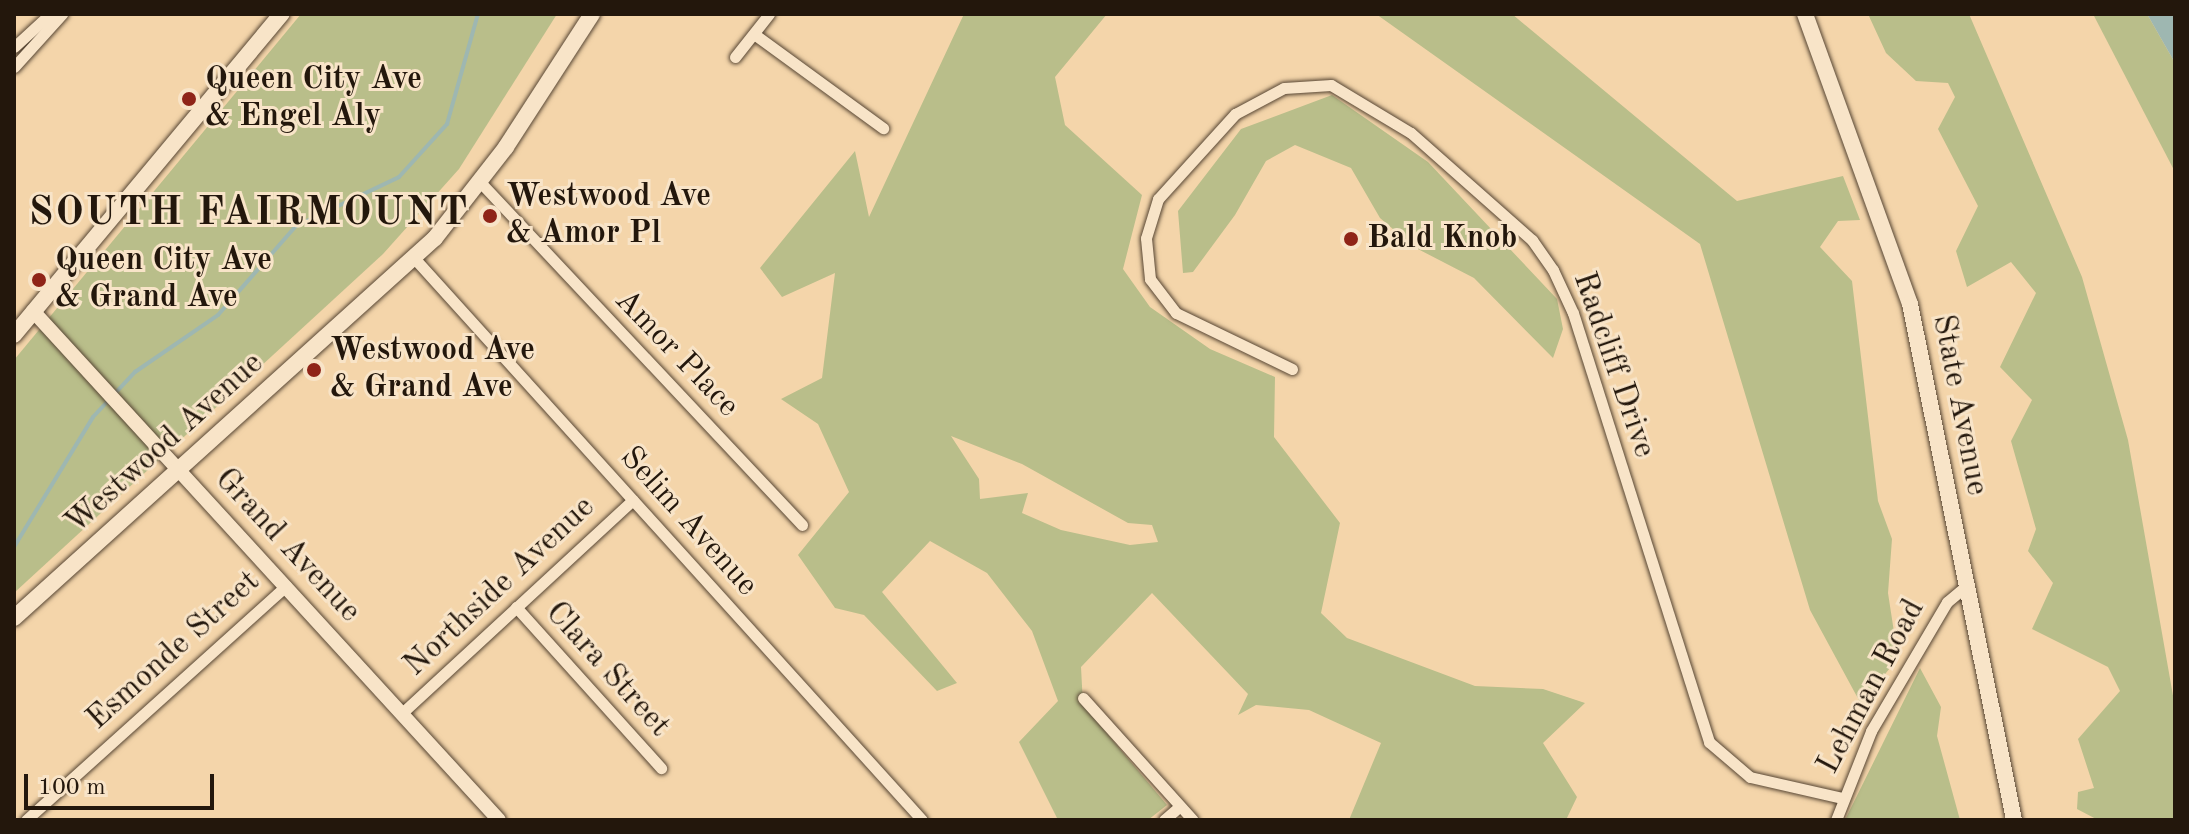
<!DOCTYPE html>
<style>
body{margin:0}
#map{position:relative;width:2189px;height:834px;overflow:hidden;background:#f4d5aa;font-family:"Old Standard TT",serif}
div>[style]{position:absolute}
.green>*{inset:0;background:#b9be8a}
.water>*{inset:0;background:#9eb7b1}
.stream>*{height:4px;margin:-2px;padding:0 2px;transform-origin:2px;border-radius:2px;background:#9eb7b1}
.roads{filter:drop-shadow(0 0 2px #574634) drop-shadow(0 0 2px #574634)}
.minor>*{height:11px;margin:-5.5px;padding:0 5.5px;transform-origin:5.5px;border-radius:5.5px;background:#f8e4c8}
.tertiary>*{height:14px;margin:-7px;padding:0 7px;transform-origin:7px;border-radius:7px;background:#f8e4c8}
.secondary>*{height:16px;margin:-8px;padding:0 8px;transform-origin:8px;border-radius:8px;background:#f8e4c8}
.dots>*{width:22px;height:22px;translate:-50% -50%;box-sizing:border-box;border:4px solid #f8e4c8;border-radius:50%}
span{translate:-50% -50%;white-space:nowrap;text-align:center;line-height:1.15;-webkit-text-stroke:6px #f8e4c8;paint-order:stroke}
.poi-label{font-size:32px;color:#23170c;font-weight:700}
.left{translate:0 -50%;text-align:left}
.street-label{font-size:32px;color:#23170c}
.district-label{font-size:40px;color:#23170c;font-weight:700;letter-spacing:2px}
.frame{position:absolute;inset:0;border:16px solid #23170c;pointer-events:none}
.scale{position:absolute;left:24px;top:774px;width:190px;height:36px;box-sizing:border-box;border:4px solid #23170c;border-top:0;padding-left:10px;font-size:24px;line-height:28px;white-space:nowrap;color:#23170c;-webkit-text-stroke:6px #f8e4c8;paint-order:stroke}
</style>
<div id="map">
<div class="green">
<div style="clip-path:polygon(301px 14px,557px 14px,459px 169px,383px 254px,14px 593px,14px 360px)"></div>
<div style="clip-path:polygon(evenodd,964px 14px,1107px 14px,1055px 77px,1065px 125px,1142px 195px,1123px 269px,1150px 307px,1210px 349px,1275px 377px,1274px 437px,1340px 523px,1321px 613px,1347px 638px,1475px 686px,1543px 689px,1585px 703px,1543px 743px,1577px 797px,1566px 820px,1349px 820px,1381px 743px,1309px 710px,1256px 705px,1238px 715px,1248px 694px,1152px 593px,1081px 667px,1083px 705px,1167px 805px,1148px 820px,1058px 820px,1019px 742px,1058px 701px,1032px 631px,987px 573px,930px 541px,882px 592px,957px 683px,937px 691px,864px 615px,835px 608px,798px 555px,849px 492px,818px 424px,781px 399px,822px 378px,835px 273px,782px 297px,760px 268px,855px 151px,869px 217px,964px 14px,951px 436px,1022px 464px,1128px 523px,1152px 525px,1158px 542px,1130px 545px,1061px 530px,1022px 513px,1028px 493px,980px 499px,979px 479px,951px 436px)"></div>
<div style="clip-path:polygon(1376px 14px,1512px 14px,1737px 201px,1843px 176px,1860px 220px,1838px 221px,1820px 247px,1852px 281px,1878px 501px,1892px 539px,1888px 593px,1898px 658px,1861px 704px,1810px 610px,1700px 244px)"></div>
<div style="clip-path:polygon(1868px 14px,1969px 14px,2082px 277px,2128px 440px,2175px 707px,2175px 820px,2098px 820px,2077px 809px,2078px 792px,2094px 788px,2078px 739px,2120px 691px,2108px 667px,2032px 629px,2053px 583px,2028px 551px,2036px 529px,2011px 441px,2032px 400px,2000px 367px,2036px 293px,2011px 262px,1967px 287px,1956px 251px,1978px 206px,1938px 129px,1955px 97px,1948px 83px,1916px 81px,1886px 53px)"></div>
<div style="clip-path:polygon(2093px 14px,2147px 14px,2175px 63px,2175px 172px)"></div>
<div style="clip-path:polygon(1332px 95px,1428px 162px,1557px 299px,1563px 329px,1553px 358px,1474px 278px,1414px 247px,1380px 218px,1351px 168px,1295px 145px,1266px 161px,1235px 215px,1193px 272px,1183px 273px,1178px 211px,1241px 129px)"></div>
<div style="clip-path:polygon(1920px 668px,1941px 707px,1937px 736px,1960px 820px,1845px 820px)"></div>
</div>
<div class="water">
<div style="clip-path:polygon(2147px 14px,2175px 14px,2175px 63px)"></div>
</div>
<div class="stream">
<div style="left:14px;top:547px;width:152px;rotate:-58.7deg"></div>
<div style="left:93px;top:417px;width:62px;rotate:-47deg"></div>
<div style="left:135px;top:372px;width:101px;rotate:-34.5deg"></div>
<div style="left:218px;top:315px;width:118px;rotate:-48.8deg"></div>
<div style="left:296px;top:226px;width:114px;rotate:-25.4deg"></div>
<div style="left:399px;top:177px;width:72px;rotate:-47.8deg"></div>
<div style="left:447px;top:124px;width:114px;rotate:-74.3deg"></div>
</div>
<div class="roads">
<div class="minor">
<div style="left:754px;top:34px;width:160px;rotate:36.1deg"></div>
<div style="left:14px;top:47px;width:49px;rotate:-42.5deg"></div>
<div style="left:735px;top:57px;width:55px;rotate:-51.7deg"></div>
<div style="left:14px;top:67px;width:72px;rotate:-47.8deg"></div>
<div style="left:481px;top:183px;width:469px;rotate:46.8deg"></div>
<div style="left:415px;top:259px;width:756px;rotate:47.89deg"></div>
<div style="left:1292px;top:369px;width:129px;rotate:-154.2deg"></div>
<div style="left:1176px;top:313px;width:43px;rotate:-127.4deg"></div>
<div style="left:1150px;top:279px;width:41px;rotate:-95.6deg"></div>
<div style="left:1146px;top:238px;width:41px;rotate:-72.9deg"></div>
<div style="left:1158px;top:199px;width:115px;rotate:-47.8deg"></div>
<div style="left:1235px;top:114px;width:55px;rotate:-28deg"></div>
<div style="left:1284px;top:88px;width:47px;rotate:-3.7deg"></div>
<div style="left:1331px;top:85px;width:93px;rotate:31deg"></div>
<div style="left:1411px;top:133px;width:162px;rotate:41.5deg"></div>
<div style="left:1532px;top:240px;width:37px;rotate:55deg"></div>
<div style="left:1553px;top:270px;width:47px;rotate:65.1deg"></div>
<div style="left:1573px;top:313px;width:450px;rotate:72.4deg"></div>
<div style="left:1709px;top:742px;width:54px;rotate:40.5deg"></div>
<div style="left:1750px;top:777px;width:94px;rotate:12.9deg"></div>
<div style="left:516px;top:607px;width:217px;rotate:48deg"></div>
<div style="left:1083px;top:698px;width:164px;rotate:48deg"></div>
<div style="left:402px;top:713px;width:314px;rotate:-42.7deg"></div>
<div style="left:26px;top:820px;width:350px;rotate:-42deg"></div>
<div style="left:1164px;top:820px;width:20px;rotate:-41deg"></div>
<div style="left:1836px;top:820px;width:96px;rotate:-68.5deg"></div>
<div style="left:1871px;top:731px;width:150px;rotate:-59.5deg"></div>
<div style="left:1947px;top:602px;width:23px;rotate:-40deg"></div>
</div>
<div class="tertiary">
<div style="left:33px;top:311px;width:690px;rotate:47.53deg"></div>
</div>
<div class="secondary">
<div style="left:1805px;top:14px;width:308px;rotate:70.1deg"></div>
<div style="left:1910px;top:304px;width:526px;rotate:78.6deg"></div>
<div style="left:14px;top:335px;width:418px;rotate:-50.2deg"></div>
<div style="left:14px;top:618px;width:567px;rotate:-42.07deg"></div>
<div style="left:435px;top:238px;width:115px;rotate:-52deg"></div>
<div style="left:506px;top:147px;width:158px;rotate:-57.1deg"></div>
</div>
</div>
<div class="dots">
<div style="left:189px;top:99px;background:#8f2418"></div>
<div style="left:490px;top:216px;background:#8f2418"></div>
<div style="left:1351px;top:239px;background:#8f2418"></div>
<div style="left:39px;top:280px;background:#8f2418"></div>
<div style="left:314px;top:370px;background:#8f2418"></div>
</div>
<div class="poi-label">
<span class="left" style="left:205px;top:99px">Queen City Ave<br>&amp; Engel Aly</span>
<span class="left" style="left:506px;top:216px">Westwood Ave<br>&amp; Amor Pl</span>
<span class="left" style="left:1367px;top:239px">Bald Knob</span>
<span class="left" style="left:55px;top:280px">Queen City Ave<br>&amp; Grand Ave</span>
<span class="left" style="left:330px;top:370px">Westwood Ave<br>&amp; Grand Ave</span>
</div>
<div class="street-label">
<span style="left:676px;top:354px;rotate:46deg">Amor Place</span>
<span style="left:1613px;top:365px;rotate:71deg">Radcliff Drive</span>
<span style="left:1959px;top:405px;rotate:79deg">State Avenue</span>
<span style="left:165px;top:444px;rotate:-42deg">Westwood Avenue</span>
<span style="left:688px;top:522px;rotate:48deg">Selim Avenue</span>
<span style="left:287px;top:546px;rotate:47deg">Grand Avenue</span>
<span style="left:500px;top:587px;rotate:-43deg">Northside Avenue</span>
<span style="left:174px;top:651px;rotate:-42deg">Esmonde Street</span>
<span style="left:607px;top:670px;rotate:48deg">Clara Street</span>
<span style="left:1872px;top:687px;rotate:-62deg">Lehman Road</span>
</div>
<div class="district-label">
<span style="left:249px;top:214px">SOUTH FAIRMOUNT</span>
</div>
<div class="frame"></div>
<div class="scale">100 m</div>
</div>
